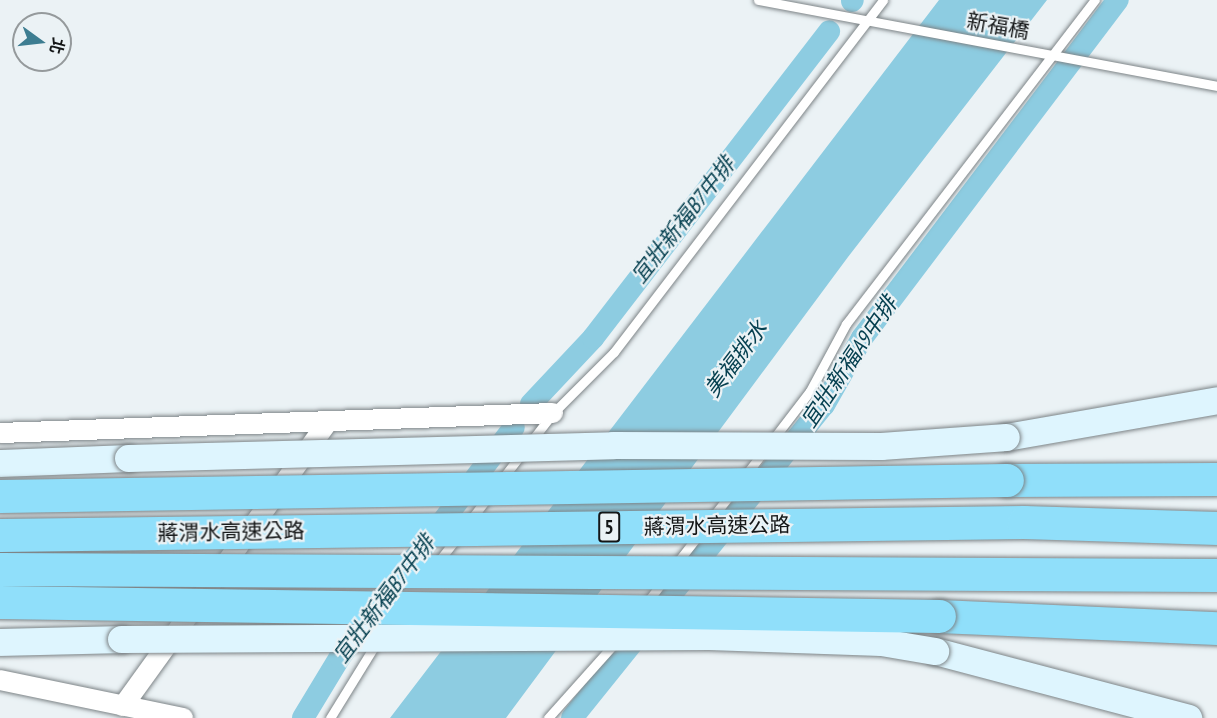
<!DOCTYPE html>
<meta charset="utf-8">
<style>
body{margin:0}
#map{position:relative;width:1217px;height:718px;overflow:hidden;background:#ebf2f5;font-family:"PT Sans Narrow","Noto Sans TC",sans-serif}
div>[style]{position:absolute}
.water>*{inset:0;background:#8dcce1}
.canal>*{height:22px;margin:-11px;padding:0 11px;transform-origin:11px;border-radius:11px;background:#8dcce1}
.roads{filter:drop-shadow(0 0 2px #7d8487) drop-shadow(0 0 2px #7d8487)}
.lane>*{height:9px;margin:-4.5px;padding:0 4.5px;transform-origin:4.5px;border-radius:4.5px;background:#fff}
.street>*{height:20px;margin:-10px;padding:0 10px;transform-origin:10px;border-radius:10px;background:#fff}
.secondary>*{height:27px;margin:-13.5px;padding:0 13.5px;transform-origin:13.5px;border-radius:13.5px;background:#def5fe}
.highway>*{height:33px;margin:-16.5px;padding:0 16.5px;transform-origin:16.5px;border-radius:16.5px;background:#90dffa}
.bridges{filter:drop-shadow(0 0 2px #7d8487) drop-shadow(0 0 2px #7d8487)}
.secondary-bridge>*{height:27px;margin:-13.5px;padding:0 13.5px;transform-origin:13.5px;border-radius:13.5px;background:#def5fe}
.highway-bridge>*{height:33px;margin:-16.5px;padding:0 16.5px;transform-origin:16.5px;border-radius:16.5px;background:#90dffa}
span{translate:-50% -50%;white-space:nowrap;text-align:center;line-height:1.15;-webkit-text-stroke:4.5px #ebf2f5;paint-order:stroke}
.shield-label span{padding:2px 4px;background:#ebf2f5;border:2px solid;border-radius:4px;-webkit-text-stroke-width:0}
.shield-label{font-size:20px;color:#141617;font-weight:700}
.street-label{font-size:21px;color:#141617}
.water-label{font-size:22px;color:#064050;font-style:italic}
.north{position:absolute;left:12px;top:12px;width:60px;height:60px;box-sizing:border-box;background:#ebf2f5;border:2px solid #959a9c;border-radius:50%;rotate:105deg;font-size:16px;font-weight:700;line-height:24px;text-align:center;color:#141617}
.north::after{content:'';display:block;margin:auto;width:21px;height:27px;background:#3d7d91;clip-path:polygon(50% 0,100% 100%,50% 72%,0 100%)}
</style>
<div id="map">
<div class="water">
<div style="clip-path:polygon(939px 0,1047px 0,848px 257px,506px 718px,390px 718px)"></div>
</div>
<div class="canal">
<div style="left:852px;top:1px;width:1px;rotate:-45deg"></div>
<div style="left:531px;top:404px;width:91px;rotate:-46.8deg"></div>
<div style="left:593px;top:338px;width:387px;rotate:-52.4deg"></div>
<div style="left:303px;top:718px;width:71px;rotate:-58.8deg"></div>
<div style="left:340px;top:657px;width:288px;rotate:-52.9deg"></div>
<div style="left:572px;top:718px;width:402px;rotate:-51.2deg"></div>
<div style="left:824px;top:405px;width:77px;rotate:-60.4deg"></div>
<div style="left:862px;top:338px;width:424px;rotate:-52.9deg"></div>
</div>
<div class="roads">
<div class="lane">
<div style="left:758px;top:0;width:467px;rotate:10.6deg"></div>
<div style="left:744px;top:477px;width:108px;rotate:-52.5deg"></div>
<div style="left:810px;top:391px;width:76px;rotate:-61.8deg"></div>
<div style="left:846px;top:324px;width:409px;rotate:-52.5deg"></div>
<div style="left:502px;top:479px;width:83px;rotate:-52.3deg"></div>
<div style="left:553px;top:413px;width:86px;rotate:-45deg"></div>
<div style="left:614px;top:352px;width:443px;rotate:-52.6deg"></div>
<div style="left:711px;top:519px;width:34px;rotate:-52deg"></div>
<div style="left:469px;top:522px;width:31px;rotate:-53deg"></div>
<div style="left:438px;top:562px;width:31px;rotate:-52deg"></div>
<div style="left:676px;top:564px;width:37px;rotate:-52deg"></div>
<div style="left:645px;top:605px;width:31px;rotate:-53deg"></div>
<div style="left:330px;top:718px;width:89px;rotate:-58.3deg"></div>
<div style="left:548px;top:718px;width:102px;rotate:-48.2deg"></div>
</div>
<div class="street">
<div style="left:0;top:433px;width:553px;rotate:-2.07deg"></div>
<div style="left:0;top:680px;width:187px;rotate:11.7deg"></div>
<div style="left:123px;top:706px;width:350px;rotate:-54.2deg"></div>
</div>
<div class="secondary">
<div style="left:1006px;top:437px;width:214px;rotate:-9.9deg"></div>
<div style="left:0;top:463px;width:128px;rotate:-2.2deg"></div>
<div style="left:0;top:642px;width:121px;rotate:-1.4deg"></div>
<div style="left:935px;top:651px;width:262px;rotate:14.8deg"></div>
</div>
<div class="highway">
<div style="left:1007px;top:480px;width:210px;rotate:-0.3deg"></div>
<div style="left:939px;top:616px;width:278px;rotate:2.5deg"></div>
</div>
</div>
<div class="bridges">
<div class="secondary-bridge">
<div style="left:128px;top:458px;width:485px;rotate:-1.5deg"></div>
<div style="left:613px;top:445px;width:268px;rotate:0.2deg"></div>
<div style="left:881px;top:446px;width:125px;rotate:-4.1deg"></div>
<div style="left:121px;top:639px;width:588px;rotate:-0.29deg"></div>
<div style="left:709px;top:636px;width:172px;rotate:2deg"></div>
<div style="left:881px;top:642px;width:55px;rotate:9.5deg"></div>
</div>
<div class="highway-bridge">
<div style="left:0;top:496px;width:1007px;rotate:-0.91deg"></div>
<div style="left:0;top:535px;width:1024px;rotate:-0.73deg"></div>
<div style="left:1024px;top:522px;width:193px;rotate:1.8deg"></div>
<div style="left:0;top:569px;width:1217px;rotate:0.28deg"></div>
<div style="left:0;top:602px;width:939px;rotate:0.85deg"></div>
</div>
</div>
<div class="shield-label">
<span style="left:609px;top:527px">5</span>
</div>
<div class="street-label">
<span style="left:998px;top:26px;rotate:10deg">新福橋</span>
<span style="left:717px;top:526px;rotate:-1deg">蔣渭水高速公路</span>
<span style="left:231px;top:532px;rotate:-1deg">蔣渭水高速公路</span>
</div>
<div class="water-label">
<span style="left:683px;top:220px;rotate:-52deg">宜壯新福B7中排</span>
<span style="left:736px;top:359px;rotate:-53deg">美福排水</span>
<span style="left:849px;top:362px;rotate:-56deg">宜壯新福A9中排</span>
<span style="left:384px;top:599px;rotate:-53deg">宜壯新福B7中排</span>
</div>
<div class="north">北</div>
</div>
